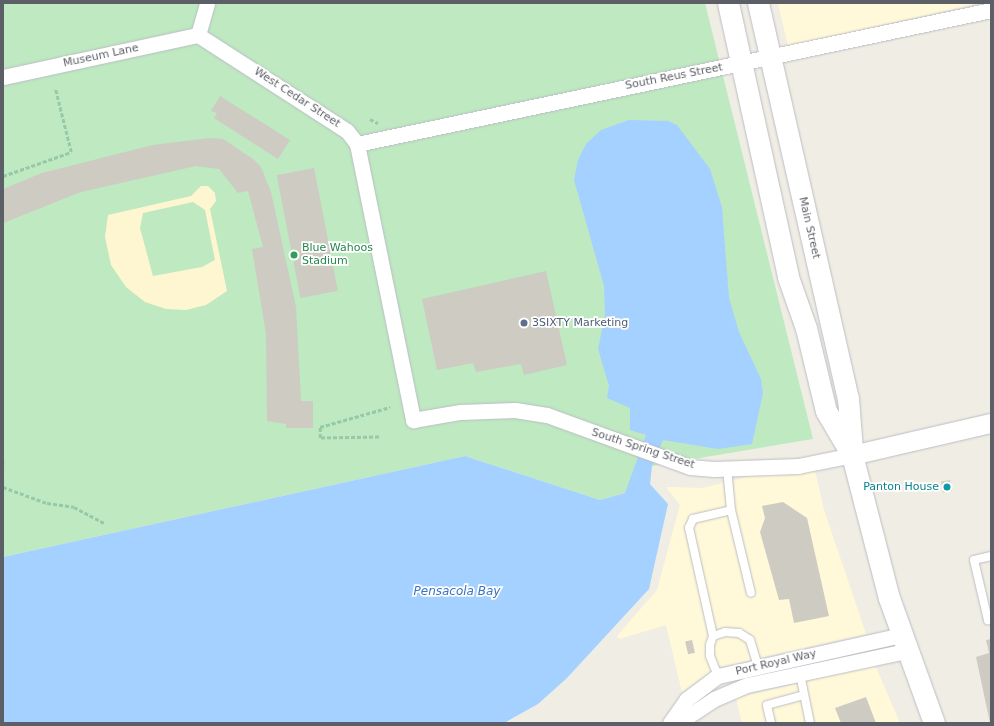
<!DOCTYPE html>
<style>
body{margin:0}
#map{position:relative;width:994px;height:726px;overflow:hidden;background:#f0eee4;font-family:"DejaVu Sans",sans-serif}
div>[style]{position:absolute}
.commercial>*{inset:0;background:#fff9d9}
.green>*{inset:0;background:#bee9c1}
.sand>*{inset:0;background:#fef6d1}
.water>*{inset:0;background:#a4d1ff}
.building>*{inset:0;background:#cdcbc2;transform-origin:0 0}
.path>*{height:2.5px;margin-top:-1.25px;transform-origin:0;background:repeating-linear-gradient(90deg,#95c9a8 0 4px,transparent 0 6px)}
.roads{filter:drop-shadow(0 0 1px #bbbdc4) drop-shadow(0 0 1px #bbbdc4)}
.service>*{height:8px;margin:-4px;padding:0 4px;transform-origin:4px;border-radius:4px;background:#fff}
.minor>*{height:15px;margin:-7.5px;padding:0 7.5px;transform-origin:7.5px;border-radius:7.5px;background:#fff}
.tertiary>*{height:19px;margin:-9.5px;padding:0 9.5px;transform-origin:9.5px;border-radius:9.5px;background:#fff}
.secondary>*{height:21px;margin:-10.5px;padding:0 10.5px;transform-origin:10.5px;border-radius:10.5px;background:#fff}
.dots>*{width:11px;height:11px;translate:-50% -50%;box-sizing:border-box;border:2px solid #fff;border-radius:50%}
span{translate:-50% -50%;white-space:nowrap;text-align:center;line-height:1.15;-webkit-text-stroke:3.5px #fff;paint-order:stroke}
.street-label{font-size:11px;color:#5c5f66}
.leisure-label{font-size:11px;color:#27864d}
.left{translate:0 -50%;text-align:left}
.service-label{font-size:11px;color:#4e5e75}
.culture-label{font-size:11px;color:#0d838f}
.right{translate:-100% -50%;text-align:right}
.water-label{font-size:12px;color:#3973c5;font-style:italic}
.frame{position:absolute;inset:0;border:4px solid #5c5f66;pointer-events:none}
</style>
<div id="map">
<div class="commercial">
<div style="clip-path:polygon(778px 3px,972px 3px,972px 5px,788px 46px)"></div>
<div style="clip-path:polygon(815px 471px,824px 510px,866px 634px,716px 668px,682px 692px,666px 625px,619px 639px,617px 636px,657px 590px,680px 505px,666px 487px,702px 488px,751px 476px)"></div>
<div style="clip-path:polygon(875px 665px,900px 723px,742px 723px,736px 698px)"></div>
</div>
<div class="green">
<div style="clip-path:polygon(3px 3px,705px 3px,813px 439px,652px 466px,625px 493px,600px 500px,465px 456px,3px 557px)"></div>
</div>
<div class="sand">
<div style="clip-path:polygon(evenodd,201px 186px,208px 186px,215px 193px,216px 201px,210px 209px,227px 291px,206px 305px,186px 310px,166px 309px,145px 302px,126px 287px,111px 265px,105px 237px,108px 215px,191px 196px,201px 186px,193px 202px,205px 210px,215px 260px,202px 267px,153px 276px,140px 228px,143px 213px,193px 202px)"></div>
</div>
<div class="water">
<div style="clip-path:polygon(629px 120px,668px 121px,677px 125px,710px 169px,722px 207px,729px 298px,739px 332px,761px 379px,763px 393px,752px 444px,718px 449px,663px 440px,652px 466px,650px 484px,668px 504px,649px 589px,567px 678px,538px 704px,504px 723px,3px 723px,3px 557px,465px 456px,600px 500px,625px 493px,646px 435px,630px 430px,630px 408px,607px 398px,609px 386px,598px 349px,605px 315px,604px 286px,574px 180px,578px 160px,586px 144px,601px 130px)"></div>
</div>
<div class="building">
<div style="clip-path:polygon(220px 96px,290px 140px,278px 159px,214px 118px,217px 113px,211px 111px)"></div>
<div style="clip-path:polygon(209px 138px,223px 139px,253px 159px,261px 167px,271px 192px,296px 307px,301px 401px,313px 401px,313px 428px,286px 428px,286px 424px,267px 421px,266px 334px,252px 249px,263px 247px,248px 191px,238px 193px,219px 169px,196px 166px,81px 192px,3px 223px,3px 189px,42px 173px,153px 145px)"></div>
<div style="left:314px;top:168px;width:125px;height:38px;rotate:79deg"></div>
<div style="clip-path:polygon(546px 271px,567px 365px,524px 375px,521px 364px,476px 372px,473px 363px,437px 370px,422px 299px)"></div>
<div style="left:950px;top:480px;width:11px;height:9px;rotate:80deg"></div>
<div style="clip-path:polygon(783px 502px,807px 518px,829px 616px,794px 623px,789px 599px,779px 600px,760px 532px,765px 518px,762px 506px)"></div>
<div style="clip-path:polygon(991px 639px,991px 723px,990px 723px,976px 657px,989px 653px,986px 640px)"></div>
<div style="left:692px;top:640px;width:13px;height:7px;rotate:77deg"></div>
<div style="clip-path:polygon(866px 697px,876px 723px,841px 723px,835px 708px)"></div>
</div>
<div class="path">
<div style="left:370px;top:119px;width:9px;rotate:27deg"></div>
<div style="left:3px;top:176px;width:72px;rotate:-19.4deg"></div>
<div style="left:71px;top:152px;width:66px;rotate:-104deg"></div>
<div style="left:379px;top:437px;width:59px;rotate:179deg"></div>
<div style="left:320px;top:438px;width:11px;rotate:-90deg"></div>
<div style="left:320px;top:427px;width:73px;rotate:-15.9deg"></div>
<div style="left:3px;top:462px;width:3px;rotate:90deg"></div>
<div style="left:3px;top:487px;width:47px;rotate:20deg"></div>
<div style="left:47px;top:503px;width:27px;rotate:8deg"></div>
<div style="left:74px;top:507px;width:36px;rotate:28deg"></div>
</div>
<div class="roads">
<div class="service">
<div style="left:727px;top:468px;width:42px;rotate:84.6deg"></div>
<div style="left:731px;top:510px;width:85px;rotate:76.5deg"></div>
<div style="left:991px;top:556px;width:17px;rotate:167deg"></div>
<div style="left:974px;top:560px;width:62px;rotate:76.9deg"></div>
<div style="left:988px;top:620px;width:3px"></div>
<div style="left:713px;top:636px;width:111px;rotate:-102.5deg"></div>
<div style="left:689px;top:528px;width:10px;rotate:-66deg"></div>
<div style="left:693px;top:519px;width:39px;rotate:-13deg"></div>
<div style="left:800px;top:674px;width:50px;rotate:78.5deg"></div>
<div style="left:718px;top:676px;width:22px;rotate:-112deg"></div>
<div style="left:710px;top:656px;width:11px;rotate:-90deg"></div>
<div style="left:710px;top:645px;width:9px;rotate:-72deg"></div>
<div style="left:713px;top:636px;width:13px;rotate:-18deg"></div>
<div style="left:725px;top:632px;width:14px;rotate:4deg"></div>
<div style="left:739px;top:633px;width:13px;rotate:32deg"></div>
<div style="left:750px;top:640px;width:27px;rotate:73deg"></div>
<div style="left:771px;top:723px;width:18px;rotate:-103deg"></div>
<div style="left:767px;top:705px;width:38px;rotate:-15deg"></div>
</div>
<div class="minor">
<div style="left:198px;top:35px;width:177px;rotate:32.8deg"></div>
<div style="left:347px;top:131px;width:16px;rotate:52deg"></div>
<div style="left:357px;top:144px;width:282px;rotate:78.5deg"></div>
<div style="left:413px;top:420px;width:48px;rotate:-9.7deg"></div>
<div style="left:460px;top:412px;width:55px;rotate:-2.1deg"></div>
<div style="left:515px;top:410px;width:32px;rotate:9deg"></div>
<div style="left:547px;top:415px;width:152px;rotate:20deg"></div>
<div style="left:690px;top:467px;width:24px;rotate:5deg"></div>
<div style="left:714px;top:469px;width:84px;rotate:-2deg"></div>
<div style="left:798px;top:466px;width:55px;rotate:-11.5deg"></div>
<div style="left:198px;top:35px;width:33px;rotate:-74deg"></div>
<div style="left:3px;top:77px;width:199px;rotate:-12.2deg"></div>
<div style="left:357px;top:144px;width:648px;rotate:-11.93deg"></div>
<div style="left:670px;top:723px;width:29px;rotate:-55deg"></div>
<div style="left:687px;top:699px;width:39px;rotate:-37deg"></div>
<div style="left:718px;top:676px;width:188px;rotate:-12.6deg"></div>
<div style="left:678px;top:723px;width:43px;rotate:-33.7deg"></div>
<div style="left:714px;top:699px;width:36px;rotate:-23deg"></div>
<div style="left:747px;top:685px;width:163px;rotate:-12.1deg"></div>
</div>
<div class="tertiary">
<div style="left:852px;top:455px;width:143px;rotate:-13deg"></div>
</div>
<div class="secondary">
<div style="left:728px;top:3px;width:280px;rotate:77.6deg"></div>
<div style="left:788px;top:277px;width:54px;rotate:70.6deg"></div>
<div style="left:806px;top:328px;width:85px;rotate:76.5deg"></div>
<div style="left:826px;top:411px;width:51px;rotate:59.4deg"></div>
<div style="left:852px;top:455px;width:148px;rotate:75.5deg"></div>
<div style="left:889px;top:598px;width:133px;rotate:70.2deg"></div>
<div style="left:758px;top:3px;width:405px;rotate:77.2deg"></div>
<div style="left:848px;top:398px;width:52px;rotate:85.6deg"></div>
</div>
</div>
<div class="dots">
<div style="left:294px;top:255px;background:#2e9e5b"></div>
<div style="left:524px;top:323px;background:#5c6f8a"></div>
<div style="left:947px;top:487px;background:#0f9aa8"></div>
</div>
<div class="street-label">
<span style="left:101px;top:56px;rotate:-12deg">Museum Lane</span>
<span style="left:674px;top:77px;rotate:-11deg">South Reus Street</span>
<span style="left:297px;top:98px;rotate:33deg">West Cedar Street</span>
<span style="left:809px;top:228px;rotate:77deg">Main Street</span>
<span style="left:643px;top:449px;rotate:18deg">South Spring Street</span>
<span style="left:776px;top:663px;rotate:-13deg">Port Royal Way</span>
</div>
<div class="leisure-label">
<span class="left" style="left:302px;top:255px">Blue Wahoos<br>Stadium</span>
</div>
<div class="service-label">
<span class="left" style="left:532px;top:323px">3SIXTY Marketing</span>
</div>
<div class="culture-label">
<span class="right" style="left:939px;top:487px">Panton House</span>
</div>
<div class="water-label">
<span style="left:457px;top:592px">Pensacola Bay</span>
</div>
<div class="frame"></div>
</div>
